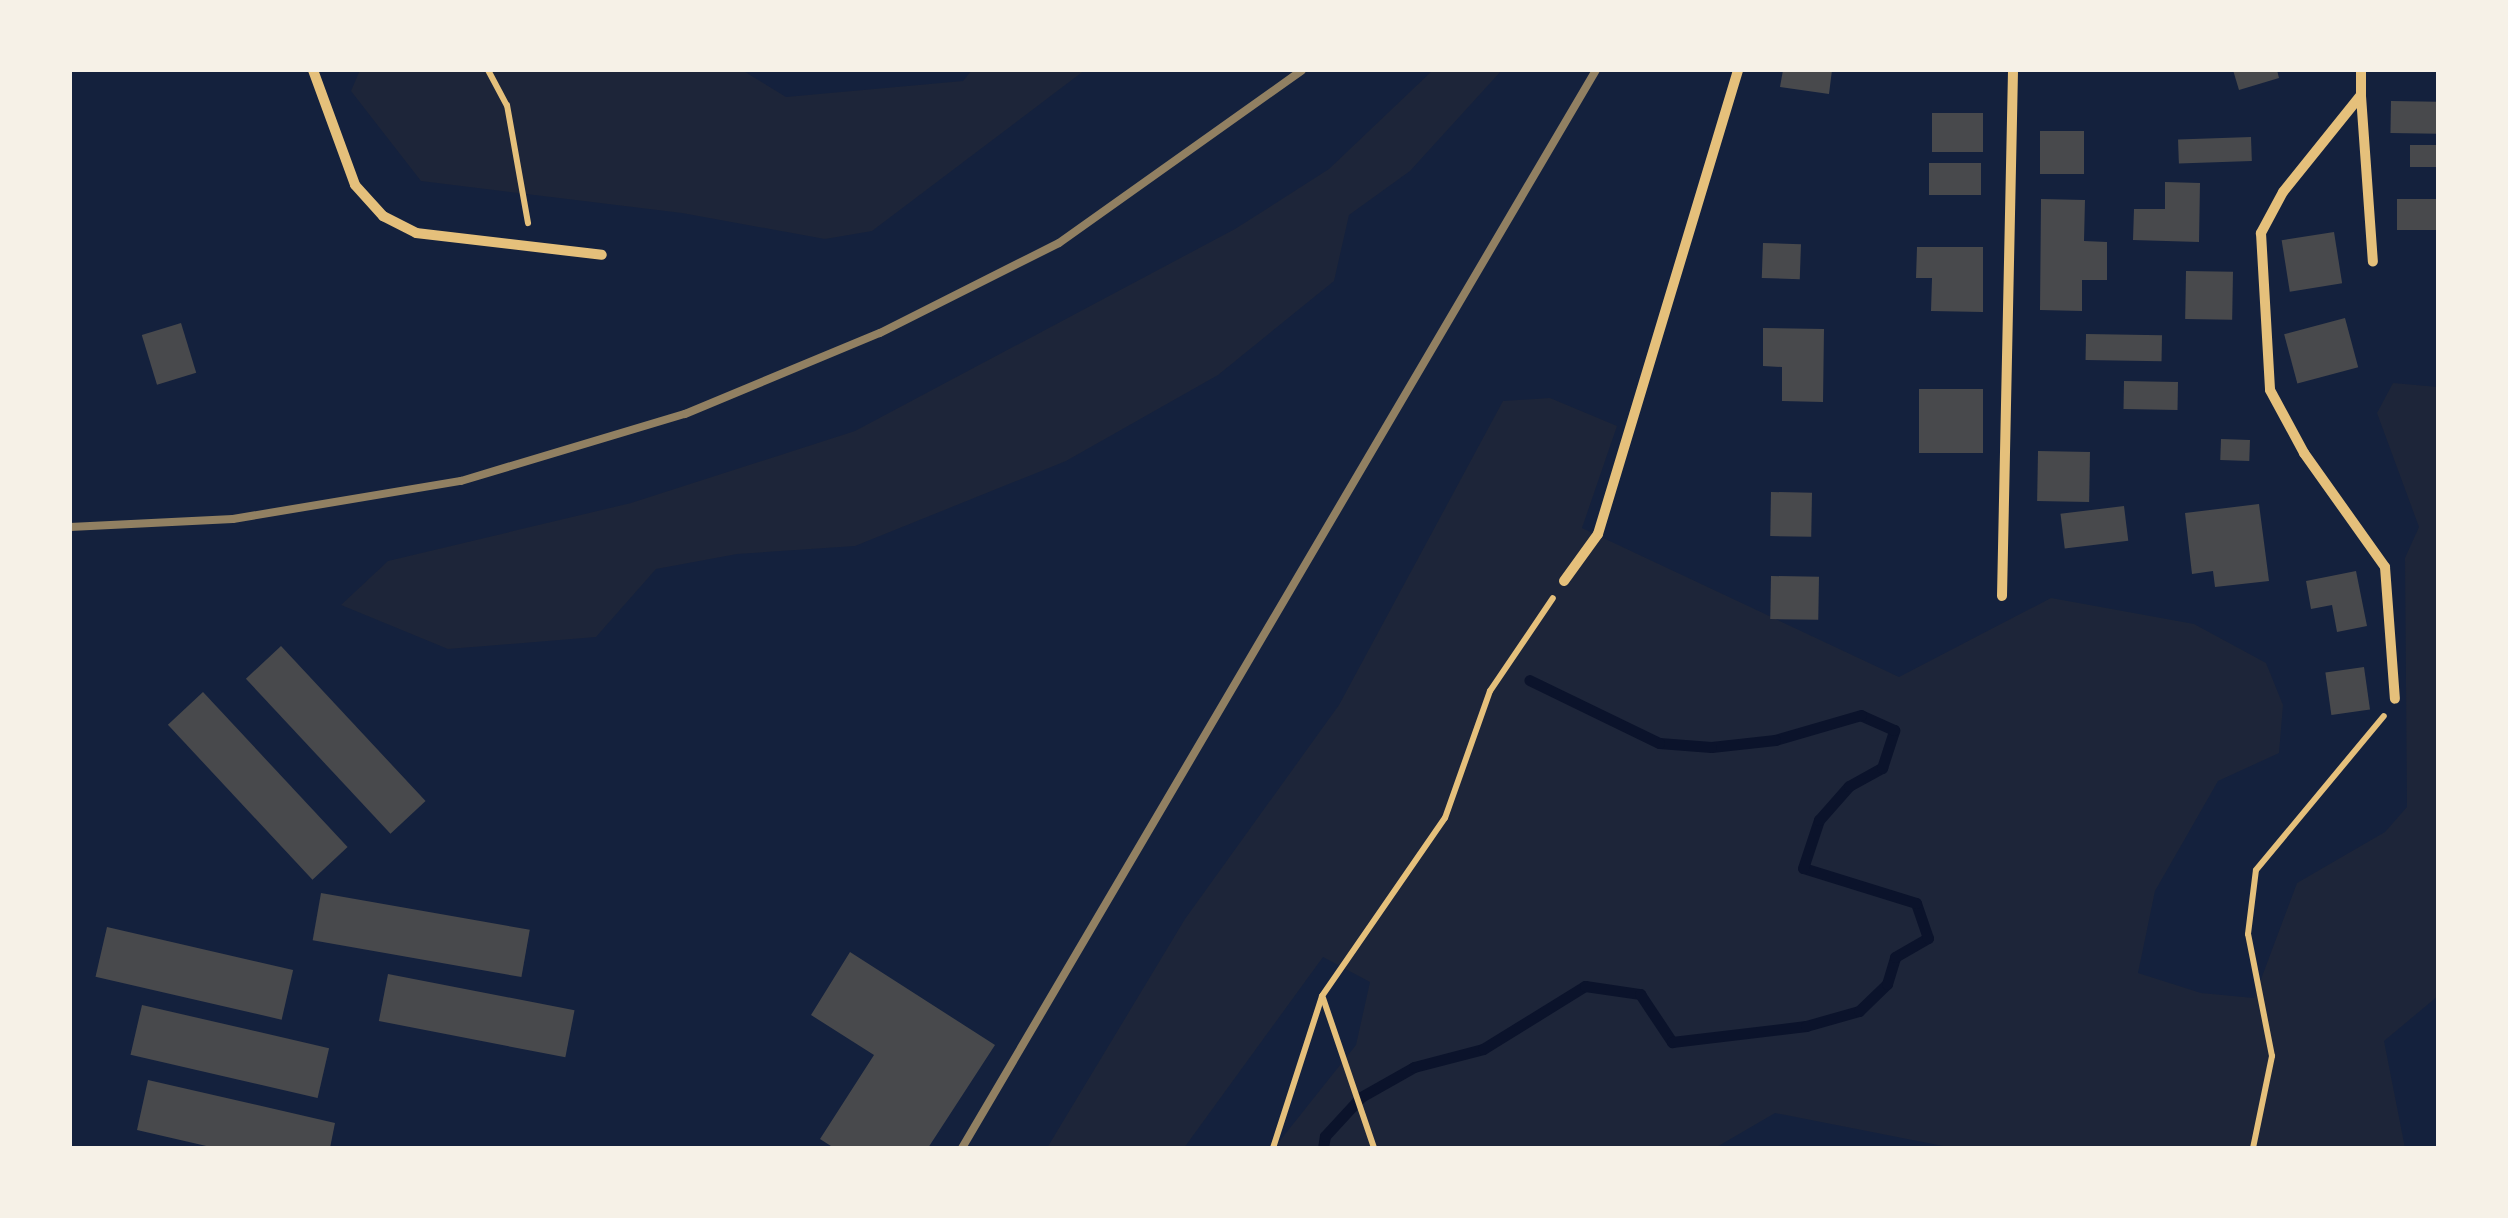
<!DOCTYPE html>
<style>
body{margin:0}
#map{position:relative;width:2508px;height:1218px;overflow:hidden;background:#14213d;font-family:Spectral,serif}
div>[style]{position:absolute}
.green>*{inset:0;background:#1d2539}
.stream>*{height:11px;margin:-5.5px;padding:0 5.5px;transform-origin:5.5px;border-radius:5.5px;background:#0b132b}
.building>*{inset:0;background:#48494c;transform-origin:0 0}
.path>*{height:6px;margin:-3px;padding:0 3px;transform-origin:3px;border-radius:3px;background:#e5c07b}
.minor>*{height:10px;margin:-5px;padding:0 5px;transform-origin:5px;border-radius:5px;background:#e5c07b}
.rail>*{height:8px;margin:-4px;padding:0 4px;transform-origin:4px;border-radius:4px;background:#918062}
span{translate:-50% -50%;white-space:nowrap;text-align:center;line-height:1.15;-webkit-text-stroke:8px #f6f1e7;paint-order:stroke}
.frame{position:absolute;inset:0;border:72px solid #f6f1e7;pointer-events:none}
</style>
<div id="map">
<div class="green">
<div style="clip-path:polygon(360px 70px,742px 70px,786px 97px,963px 81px,972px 70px,1085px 70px,872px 231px,825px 239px,682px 213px,421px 181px,351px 91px)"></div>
<div style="clip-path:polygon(1433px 70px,1502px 70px,1410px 171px,1349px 215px,1334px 281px,1218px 375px,1066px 461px,855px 546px,737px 554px,656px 569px,596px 637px,448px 649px,341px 605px,388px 561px,631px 503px,855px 431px,1235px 229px,1329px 169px)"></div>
<div style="clip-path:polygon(2393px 383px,2438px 387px,2438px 996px,2384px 1041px,2405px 1148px,1953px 1148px,1775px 1113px,1715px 1148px,1274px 1148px,1356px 1045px,1370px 982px,1323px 957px,1184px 1148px,1047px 1148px,1185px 919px,1339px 705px,1503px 401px,1550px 398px,1617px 426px,1582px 528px,1899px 677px,2051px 598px,2194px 624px,2266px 663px,2283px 705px,2279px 753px,2218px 781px,2155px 891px,2138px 973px,2201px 993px,2254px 998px,2297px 883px,2385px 832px,2407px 807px,2405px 558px,2419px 527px,2377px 413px)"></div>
</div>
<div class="stream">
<div style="left:1323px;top:1148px;width:12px;rotate:-81deg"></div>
<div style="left:1325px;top:1136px;width:53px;rotate:-47.3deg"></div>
<div style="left:1361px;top:1097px;width:61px;rotate:-29.5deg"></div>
<div style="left:1414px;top:1067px;width:71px;rotate:-14.6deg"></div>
<div style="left:1483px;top:1049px;width:120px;rotate:-31.7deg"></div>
<div style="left:1585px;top:986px;width:56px;rotate:8.3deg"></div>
<div style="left:1640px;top:994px;width:58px;rotate:56.3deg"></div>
<div style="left:1672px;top:1042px;width:135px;rotate:-6.8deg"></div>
<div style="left:1806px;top:1026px;width:55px;rotate:-15.8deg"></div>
<div style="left:1859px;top:1011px;width:39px;rotate:-44deg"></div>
<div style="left:1887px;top:984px;width:28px;rotate:-73deg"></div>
<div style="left:1895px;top:957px;width:38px;rotate:-30deg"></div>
<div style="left:1928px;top:938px;width:37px;rotate:-109deg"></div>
<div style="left:1916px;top:903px;width:118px;rotate:-162.8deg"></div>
<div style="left:1803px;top:868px;width:51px;rotate:-71.6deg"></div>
<div style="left:1819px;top:820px;width:45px;rotate:-48.6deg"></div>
<div style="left:1849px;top:786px;width:38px;rotate:-29deg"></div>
<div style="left:1882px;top:768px;width:40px;rotate:-72deg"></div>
<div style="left:1894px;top:730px;width:36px;rotate:-156deg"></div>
<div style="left:1861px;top:715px;width:90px;rotate:163.8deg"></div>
<div style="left:1775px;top:740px;width:64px;rotate:173.8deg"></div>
<div style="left:1711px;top:747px;width:52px;rotate:-175.6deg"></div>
<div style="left:1659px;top:743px;width:144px;rotate:-154.1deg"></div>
</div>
<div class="building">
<div style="clip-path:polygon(1783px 70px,1832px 70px,1829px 94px,1780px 87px)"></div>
<div style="clip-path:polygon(2233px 70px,2277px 70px,2279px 78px,2239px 90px)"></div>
<div style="left:2391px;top:101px;width:47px;height:32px;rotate:1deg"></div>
<div style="left:1932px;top:113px;width:51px;height:39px"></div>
<div style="left:2040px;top:131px;width:44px;height:43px"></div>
<div style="left:2251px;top:137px;width:24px;height:73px;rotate:88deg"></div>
<div style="left:2410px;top:145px;width:28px;height:22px"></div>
<div style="left:1929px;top:163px;width:52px;height:32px"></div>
<div style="clip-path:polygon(2165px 182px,2200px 183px,2199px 242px,2133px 240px,2134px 209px,2165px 209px)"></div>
<div style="clip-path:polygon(2041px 199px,2085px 200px,2084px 241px,2107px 242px,2107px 280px,2082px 280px,2082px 311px,2040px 310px)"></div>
<div style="left:2397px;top:199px;width:41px;height:31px"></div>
<div style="left:2334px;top:232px;width:52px;height:53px;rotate:81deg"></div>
<div style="left:1763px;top:243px;width:38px;height:35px;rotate:2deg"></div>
<div style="clip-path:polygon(1917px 247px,1983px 247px,1983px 312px,1931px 311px,1932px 278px,1916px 278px)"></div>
<div style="left:2186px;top:271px;width:47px;height:48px;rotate:1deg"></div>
<div style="left:2345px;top:318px;width:51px;height:63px;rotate:75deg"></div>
<div style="left:181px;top:323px;width:52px;height:41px;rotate:73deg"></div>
<div style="clip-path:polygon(1763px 328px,1824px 329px,1823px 402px,1782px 401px,1782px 367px,1763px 366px)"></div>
<div style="left:2086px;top:334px;width:76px;height:26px;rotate:1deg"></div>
<div style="left:2124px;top:381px;width:54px;height:28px;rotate:1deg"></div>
<div style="left:1919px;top:389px;width:64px;height:64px"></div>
<div style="left:2221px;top:439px;width:29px;height:21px;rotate:2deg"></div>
<div style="left:2038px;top:451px;width:52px;height:50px;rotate:1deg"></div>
<div style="left:1771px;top:492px;width:41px;height:44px;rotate:1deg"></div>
<div style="clip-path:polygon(2259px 504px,2269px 581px,2215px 587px,2213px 571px,2192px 574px,2185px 513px)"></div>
<div style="left:2124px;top:506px;width:35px;height:64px;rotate:83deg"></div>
<div style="clip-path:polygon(2356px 571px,2367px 626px,2337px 632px,2332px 605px,2311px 609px,2306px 581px)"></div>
<div style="left:1771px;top:576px;width:48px;height:43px;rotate:1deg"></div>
<div style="left:281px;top:646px;width:212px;height:48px;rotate:47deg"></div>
<div style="left:2364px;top:667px;width:43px;height:39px;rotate:82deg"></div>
<div style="left:203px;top:692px;width:212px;height:48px;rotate:47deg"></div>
<div style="left:321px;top:893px;width:212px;height:48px;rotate:10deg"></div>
<div style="left:107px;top:927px;width:191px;height:51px;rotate:13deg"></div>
<div style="clip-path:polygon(850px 952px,995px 1045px,928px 1148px,834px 1148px,820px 1139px,874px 1055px,811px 1015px)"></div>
<div style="left:388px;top:974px;width:190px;height:48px;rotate:11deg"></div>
<div style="left:142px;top:1005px;width:192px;height:51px;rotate:13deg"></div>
<div style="clip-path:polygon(148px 1080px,335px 1123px,330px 1148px,215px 1148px,137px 1130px)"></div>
</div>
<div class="path">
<div style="left:488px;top:70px;width:40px;rotate:62deg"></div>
<div style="left:507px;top:105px;width:120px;rotate:79.9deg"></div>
<div style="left:1323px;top:998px;width:158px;rotate:71.2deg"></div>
<div style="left:1273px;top:1148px;width:160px;rotate:-72.1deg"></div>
<div style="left:1322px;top:996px;width:216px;rotate:-55.4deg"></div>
<div style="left:1445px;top:818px;width:135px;rotate:-70.5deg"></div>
<div style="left:1490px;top:691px;width:112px;rotate:-55.9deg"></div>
<div style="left:2253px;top:1148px;width:94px;rotate:-78.3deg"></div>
<div style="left:2272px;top:1056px;width:124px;rotate:-101.1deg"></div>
<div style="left:2248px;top:934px;width:64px;rotate:-82.9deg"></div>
<div style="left:2256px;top:870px;width:200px;rotate:-50.3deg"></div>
</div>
<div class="minor">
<div style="left:313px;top:70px;width:122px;rotate:69.9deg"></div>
<div style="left:355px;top:185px;width:42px;rotate:47.9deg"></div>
<div style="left:383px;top:216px;width:37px;rotate:27deg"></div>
<div style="left:416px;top:233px;width:187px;rotate:6.7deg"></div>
<div style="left:2361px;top:70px;width:25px;rotate:90deg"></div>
<div style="left:2361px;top:95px;width:124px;rotate:128.8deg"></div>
<div style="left:2283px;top:192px;width:47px;rotate:118.2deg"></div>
<div style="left:2261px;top:233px;width:157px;rotate:86.7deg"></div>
<div style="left:2270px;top:390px;width:72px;rotate:61.6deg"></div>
<div style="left:2304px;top:453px;width:140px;rotate:54.6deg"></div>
<div style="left:2385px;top:567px;width:132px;rotate:85.7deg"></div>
<div style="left:2361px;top:96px;width:166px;rotate:85.9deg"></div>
<div style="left:1564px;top:581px;width:58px;rotate:-54.1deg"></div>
<div style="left:1598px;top:534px;width:485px;rotate:-73.2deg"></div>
<div style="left:2002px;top:596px;width:526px;rotate:-88.8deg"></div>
</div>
<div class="rail">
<div style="left:70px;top:527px;width:163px;rotate:-2.8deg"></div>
<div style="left:233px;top:519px;width:231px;rotate:-9.5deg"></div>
<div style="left:461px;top:481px;width:234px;rotate:-16.7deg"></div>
<div style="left:685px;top:414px;width:211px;rotate:-22.6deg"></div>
<div style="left:880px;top:333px;width:200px;rotate:-26.7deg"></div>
<div style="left:1059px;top:243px;width:298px;rotate:-35.4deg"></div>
<div style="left:962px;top:1148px;width:1251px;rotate:-59.54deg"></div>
</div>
<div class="frame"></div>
</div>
